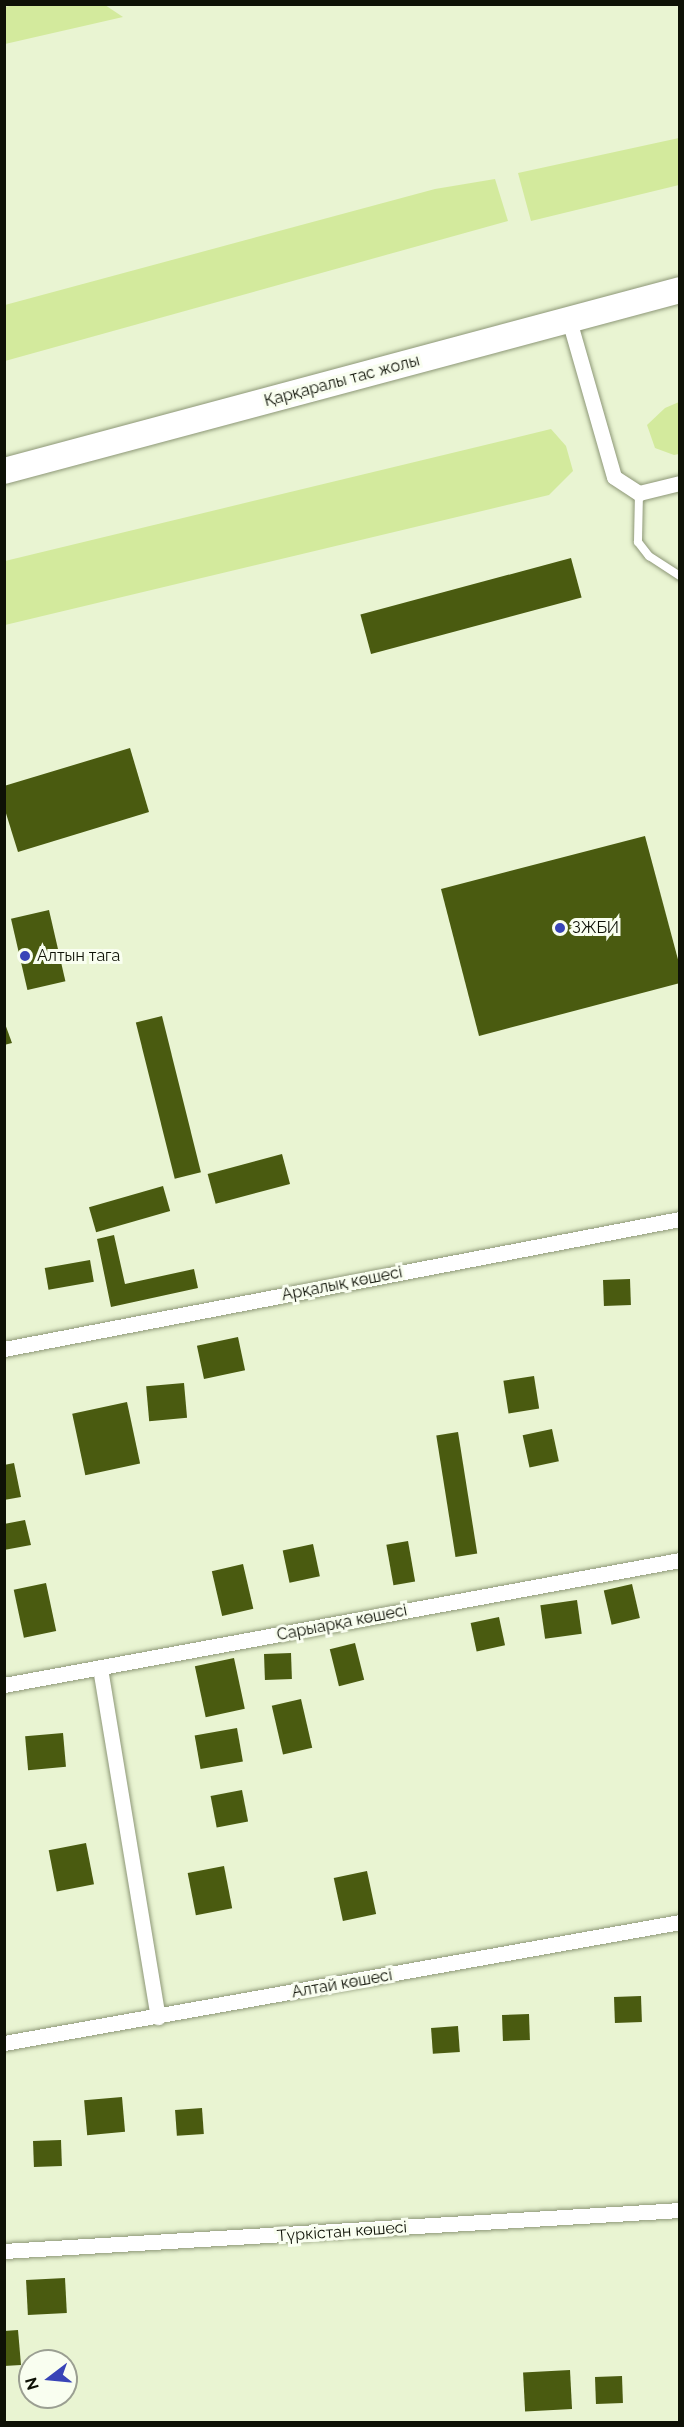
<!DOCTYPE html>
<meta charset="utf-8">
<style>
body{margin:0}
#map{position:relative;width:684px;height:2427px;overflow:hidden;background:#e9f4d2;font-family:Raleway,sans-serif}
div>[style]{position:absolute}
.green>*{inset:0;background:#d3ea9d}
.building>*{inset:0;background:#4a5b10;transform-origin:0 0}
.roads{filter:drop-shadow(0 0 2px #8d9777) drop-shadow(0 0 2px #8d9777)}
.service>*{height:8px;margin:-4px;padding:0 4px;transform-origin:4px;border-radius:4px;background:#fff}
.minor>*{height:15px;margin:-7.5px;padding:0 7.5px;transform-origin:7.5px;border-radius:7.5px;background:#fff}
.trunk>*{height:26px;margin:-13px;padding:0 13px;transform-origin:13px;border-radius:13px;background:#fff}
.dots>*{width:16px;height:16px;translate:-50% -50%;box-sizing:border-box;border:3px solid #f9fef0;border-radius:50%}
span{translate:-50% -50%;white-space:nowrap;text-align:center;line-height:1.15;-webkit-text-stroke:6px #f9fef0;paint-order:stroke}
.street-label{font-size:16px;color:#0e1106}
.poi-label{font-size:16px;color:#0e1106}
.left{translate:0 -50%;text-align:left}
.frame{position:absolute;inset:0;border:6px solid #0e1106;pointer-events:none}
.north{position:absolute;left:18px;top:2349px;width:60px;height:60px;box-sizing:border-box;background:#f9fef0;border:2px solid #9b9f92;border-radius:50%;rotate:254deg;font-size:16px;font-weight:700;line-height:24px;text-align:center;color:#0e1106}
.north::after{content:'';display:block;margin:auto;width:21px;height:27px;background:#3844b7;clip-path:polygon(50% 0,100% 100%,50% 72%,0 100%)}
</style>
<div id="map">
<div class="green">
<div style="clip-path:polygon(15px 5px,105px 5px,123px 17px,5px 44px,5px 7px)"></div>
<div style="clip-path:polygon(679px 138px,679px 185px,531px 221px,518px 173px)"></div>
<div style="clip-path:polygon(495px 179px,508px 221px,5px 361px,5px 305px,435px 189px)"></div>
<div style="clip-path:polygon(679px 402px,679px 454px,674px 455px,655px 448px,647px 425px,665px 408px)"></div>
<div style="clip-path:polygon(551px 429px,566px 446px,573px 471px,549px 495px,5px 625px,5px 561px)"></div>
</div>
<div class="building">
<div style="left:571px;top:558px;width:41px;height:218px;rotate:75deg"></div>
<div style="clip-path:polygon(130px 748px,149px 812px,18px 852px,4px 807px,4px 786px)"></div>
<div style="clip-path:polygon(645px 836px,680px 967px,680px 983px,479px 1036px,441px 889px)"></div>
<div style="left:49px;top:910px;width:73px;height:39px;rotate:77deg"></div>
<div style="left:162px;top:1016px;width:161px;height:27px;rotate:76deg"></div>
<div style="clip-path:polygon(4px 1021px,12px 1043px,4px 1045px)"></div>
<div style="left:282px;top:1154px;width:31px;height:77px;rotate:75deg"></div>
<div style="left:163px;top:1186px;width:26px;height:77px;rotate:74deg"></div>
<div style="clip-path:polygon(114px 1235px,125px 1284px,194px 1269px,198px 1288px,111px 1307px,97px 1239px)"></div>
<div style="left:90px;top:1260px;width:22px;height:46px;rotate:80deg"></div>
<div style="left:630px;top:1279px;width:26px;height:27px;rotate:88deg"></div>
<div style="left:238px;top:1337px;width:34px;height:42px;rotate:78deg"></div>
<div style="left:534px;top:1376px;width:33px;height:31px;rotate:81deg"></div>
<div style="left:184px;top:1383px;width:35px;height:38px;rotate:85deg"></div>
<div style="left:127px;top:1402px;width:63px;height:56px;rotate:78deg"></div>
<div style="left:552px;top:1429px;width:33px;height:30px;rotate:78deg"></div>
<div style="left:458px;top:1432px;width:123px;height:22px;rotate:81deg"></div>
<div style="clip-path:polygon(14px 1463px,21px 1497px,4px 1500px,4px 1465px)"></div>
<div style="clip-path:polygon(25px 1520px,31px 1545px,4px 1550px,4px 1524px)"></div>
<div style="left:408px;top:1541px;width:41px;height:22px;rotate:80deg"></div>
<div style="left:313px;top:1544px;width:33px;height:31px;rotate:78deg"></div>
<div style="left:243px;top:1564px;width:46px;height:32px;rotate:77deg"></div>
<div style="left:46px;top:1583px;width:49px;height:33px;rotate:78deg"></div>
<div style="left:632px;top:1584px;width:35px;height:29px;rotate:77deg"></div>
<div style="left:577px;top:1600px;width:34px;height:37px;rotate:82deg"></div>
<div style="left:499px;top:1617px;width:29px;height:29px;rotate:78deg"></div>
<div style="left:355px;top:1643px;width:38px;height:26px;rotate:76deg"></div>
<div style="left:291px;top:1653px;width:26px;height:27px;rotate:88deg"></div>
<div style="left:234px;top:1658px;width:52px;height:40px;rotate:78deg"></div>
<div style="left:301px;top:1699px;width:50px;height:30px;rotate:77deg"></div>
<div style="left:237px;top:1728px;width:34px;height:43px;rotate:80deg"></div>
<div style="left:63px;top:1733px;width:34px;height:38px;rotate:85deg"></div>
<div style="left:242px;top:1790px;width:32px;height:32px;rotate:79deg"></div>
<div style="left:86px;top:1843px;width:42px;height:38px;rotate:79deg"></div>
<div style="left:224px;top:1866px;width:43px;height:37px;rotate:79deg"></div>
<div style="left:367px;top:1871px;width:44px;height:34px;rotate:78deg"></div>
<div style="left:641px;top:1996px;width:26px;height:27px;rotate:88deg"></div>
<div style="left:529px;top:2014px;width:26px;height:27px;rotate:88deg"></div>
<div style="left:458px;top:2026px;width:26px;height:27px;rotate:86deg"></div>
<div style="left:122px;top:2097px;width:35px;height:38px;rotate:85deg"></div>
<div style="left:202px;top:2108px;width:26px;height:27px;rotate:86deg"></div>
<div style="left:61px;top:2140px;width:26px;height:28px;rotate:88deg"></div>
<div style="left:65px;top:2278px;width:35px;height:39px;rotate:87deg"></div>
<div style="clip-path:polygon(18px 2330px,21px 2365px,4px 2366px,4px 2331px)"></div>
<div style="left:570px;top:2370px;width:39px;height:47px;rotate:87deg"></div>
<div style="left:622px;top:2376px;width:27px;height:27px;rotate:88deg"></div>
</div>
<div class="roads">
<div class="service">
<div style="left:639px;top:493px;width:49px;rotate:91.2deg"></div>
<div style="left:638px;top:542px;width:18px;rotate:52deg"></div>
<div style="left:649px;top:556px;width:37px;rotate:33deg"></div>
</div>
<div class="minor">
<div style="left:569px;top:320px;width:163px;rotate:74deg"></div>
<div style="left:614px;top:477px;width:30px;rotate:33deg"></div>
<div style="left:639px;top:493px;width:42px;rotate:-13.7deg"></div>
<div style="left:4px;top:1349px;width:688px;rotate:-10.89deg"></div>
<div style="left:100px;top:1668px;width:354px;rotate:80.6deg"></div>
<div style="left:4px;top:1685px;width:687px;rotate:-10.48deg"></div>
<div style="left:4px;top:2043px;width:687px;rotate:-10.15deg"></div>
<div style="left:4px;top:2251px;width:677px;rotate:-3.47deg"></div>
</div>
<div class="trunk">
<div style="left:4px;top:471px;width:700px;rotate:-14.99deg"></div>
</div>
</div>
<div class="dots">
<div style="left:560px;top:928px;background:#3844b7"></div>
<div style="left:25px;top:956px;background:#3844b7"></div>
</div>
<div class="street-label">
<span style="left:342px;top:381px;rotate:-15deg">Қарқаралы тас жолы</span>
<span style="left:342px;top:1284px;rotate:-11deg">Арқалық көшесі</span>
<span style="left:342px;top:1623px;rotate:-11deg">Сарыарқа көшесі</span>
<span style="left:342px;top:1984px;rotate:-10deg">Алтай көшесі</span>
<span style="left:342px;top:2232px;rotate:-4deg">Түркістан көшесі</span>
</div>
<div class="poi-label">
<span class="left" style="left:572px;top:928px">ЗЖБИ</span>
<span class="left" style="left:37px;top:956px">Алтын тага</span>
</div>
<div class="frame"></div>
<div class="north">N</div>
</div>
